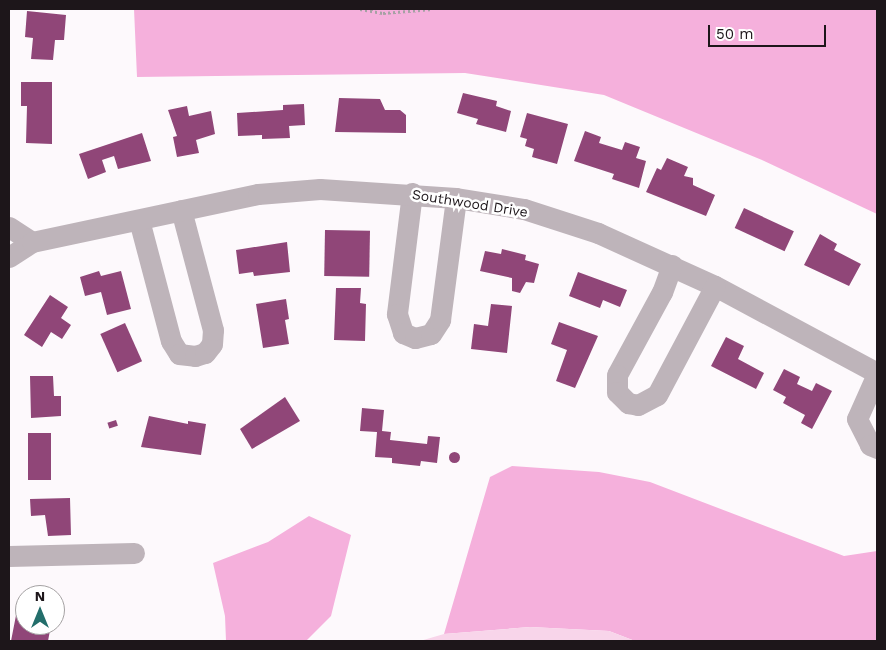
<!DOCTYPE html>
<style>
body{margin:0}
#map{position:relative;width:886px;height:650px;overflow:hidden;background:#fdf9fc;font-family:"Work Sans",sans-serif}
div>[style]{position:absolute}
.green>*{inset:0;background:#f5b0dc}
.water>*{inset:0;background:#f8d5ea}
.building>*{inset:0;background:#904678;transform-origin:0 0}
.round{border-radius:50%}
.path>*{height:3px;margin-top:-1.5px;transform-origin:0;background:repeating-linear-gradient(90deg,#a6a1a4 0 2.5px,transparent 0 5px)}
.minor>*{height:21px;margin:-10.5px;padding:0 10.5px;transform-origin:10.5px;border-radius:10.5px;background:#beb4ba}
span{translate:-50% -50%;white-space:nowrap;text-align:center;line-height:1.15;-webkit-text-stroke:5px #fff;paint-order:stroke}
.street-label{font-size:14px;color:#1d161a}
.frame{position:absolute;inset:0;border:10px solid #1d161a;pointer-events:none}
.north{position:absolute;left:15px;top:585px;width:50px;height:50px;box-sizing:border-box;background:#fff;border:1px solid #a5a2a3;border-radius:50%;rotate:0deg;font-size:14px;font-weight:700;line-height:20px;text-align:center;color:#1d161a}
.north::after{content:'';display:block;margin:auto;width:18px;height:22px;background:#236e6b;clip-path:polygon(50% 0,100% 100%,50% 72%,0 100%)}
.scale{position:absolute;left:708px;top:25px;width:118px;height:22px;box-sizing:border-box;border:2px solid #1d161a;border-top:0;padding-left:6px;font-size:15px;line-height:18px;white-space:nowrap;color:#1d161a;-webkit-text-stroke:4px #fff;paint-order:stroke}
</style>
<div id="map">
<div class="green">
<div style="clip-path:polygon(134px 9px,877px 9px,877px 214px,762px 160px,604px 95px,465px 73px,137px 77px)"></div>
<div style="clip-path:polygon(512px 466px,599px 472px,650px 482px,844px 556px,877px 551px,877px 641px,635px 641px,609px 631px,530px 627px,444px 634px,490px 477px)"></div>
<div style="clip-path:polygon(309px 516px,351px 535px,331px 616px,306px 641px,226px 641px,225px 616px,213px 563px,268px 542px)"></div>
</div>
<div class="water">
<div style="clip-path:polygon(530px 627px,609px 631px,635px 641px,420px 641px,444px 634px)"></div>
</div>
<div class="building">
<div style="clip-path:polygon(27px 11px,66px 15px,64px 40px,55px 40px,53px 60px,31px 59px,33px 38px,25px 37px)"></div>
<div style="clip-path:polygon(21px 82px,52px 82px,52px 144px,26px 143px,27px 106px,21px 106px)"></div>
<div style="clip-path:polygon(463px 93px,497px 101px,496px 106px,511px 111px,506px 132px,476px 124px,478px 119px,457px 113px)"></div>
<div style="clip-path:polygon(339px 98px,380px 99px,385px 110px,400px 110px,406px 115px,406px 133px,335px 132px)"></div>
<div style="clip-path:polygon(304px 104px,305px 125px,289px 126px,290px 138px,262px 139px,262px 135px,238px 136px,237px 113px,283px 110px,283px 105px)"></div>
<div style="clip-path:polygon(187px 106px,189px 116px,211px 111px,215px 134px,196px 140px,199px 153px,177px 157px,173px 137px,177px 136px,168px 110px)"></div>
<div style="clip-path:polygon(527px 113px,568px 124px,557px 164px,532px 157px,534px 149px,525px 146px,527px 139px,520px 137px)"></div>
<div style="clip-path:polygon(585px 131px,601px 137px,599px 143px,622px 150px,625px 142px,640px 147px,636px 158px,646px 161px,639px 188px,612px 179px,614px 174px,574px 161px)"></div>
<div style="clip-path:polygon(142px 133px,151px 161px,118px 169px,114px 156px,102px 160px,106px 172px,88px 179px,79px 154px)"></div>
<div style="clip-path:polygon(667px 158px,688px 167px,684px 176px,693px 178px,693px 185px,715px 195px,706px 216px,646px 192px,657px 168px,661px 170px)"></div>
<div style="left:744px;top:208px;width:55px;height:22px;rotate:25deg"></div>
<div style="left:325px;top:230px;width:45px;height:46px;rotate:1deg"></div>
<div style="clip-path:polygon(820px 234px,837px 244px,834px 250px,861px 264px,849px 286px,804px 265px)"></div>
<div style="clip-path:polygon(287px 242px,290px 272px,254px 276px,253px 272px,239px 274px,236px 250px)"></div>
<div style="clip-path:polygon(502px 249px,526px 255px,525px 260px,539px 264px,534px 283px,526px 282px,520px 293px,512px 291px,512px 278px,480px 271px,485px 251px,501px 254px)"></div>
<div style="clip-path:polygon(99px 271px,101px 276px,121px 271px,131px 309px,107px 315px,101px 292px,85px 296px,80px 277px)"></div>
<div style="clip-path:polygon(578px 272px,627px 290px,620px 307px,603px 300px,600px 308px,569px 296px)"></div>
<div style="clip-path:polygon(336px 288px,361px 288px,360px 303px,366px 304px,365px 341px,334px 340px)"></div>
<div style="clip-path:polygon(50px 295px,68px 307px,61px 318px,71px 325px,62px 339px,51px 332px,42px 347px,24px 335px)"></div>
<div style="clip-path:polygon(286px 299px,289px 319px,285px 320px,289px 344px,263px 348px,256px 304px)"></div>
<div style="clip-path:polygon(491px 304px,512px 306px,507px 353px,471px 349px,474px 324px,488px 326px)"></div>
<div style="clip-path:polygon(559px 322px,598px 336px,575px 388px,556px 381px,567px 350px,551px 344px)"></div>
<div style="left:125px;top:323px;width:42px;height:27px;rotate:66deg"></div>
<div style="clip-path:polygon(726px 337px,744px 346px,738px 359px,764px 373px,756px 389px,711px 366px)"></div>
<div style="clip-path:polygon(784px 369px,800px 377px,797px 384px,812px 391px,816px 383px,832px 391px,812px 429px,801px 423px,805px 415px,783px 403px,786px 397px,773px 390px)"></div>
<div style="clip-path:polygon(30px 376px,53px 376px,54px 396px,61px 396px,61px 416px,31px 418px)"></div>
<div style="clip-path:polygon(285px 397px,300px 421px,252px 449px,240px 429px)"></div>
<div style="clip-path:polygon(362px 408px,384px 410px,382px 431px,391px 432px,390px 440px,427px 444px,428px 436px,440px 437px,437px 463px,421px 461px,420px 466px,392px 463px,392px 458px,375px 457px,377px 432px,360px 431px)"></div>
<div style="clip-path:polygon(149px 416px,188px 424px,188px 421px,206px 424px,201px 455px,141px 447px)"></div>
<div style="left:116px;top:420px;width:6px;height:9px;rotate:72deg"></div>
<div style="left:28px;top:433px;width:23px;height:47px"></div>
<div class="round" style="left:448.5px;top:451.5px;width:11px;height:11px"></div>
<div style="clip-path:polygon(70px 498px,71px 535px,48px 536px,45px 515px,31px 516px,30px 499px)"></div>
<div style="clip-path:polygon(19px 600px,25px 601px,25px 625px,51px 625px,48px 641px,11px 641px)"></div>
</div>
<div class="path">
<div style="left:360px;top:9px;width:23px;rotate:10deg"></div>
<div style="left:383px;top:13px;width:50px;rotate:-4.6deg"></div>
</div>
<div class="minor">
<div style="left:412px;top:193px;width:122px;rotate:97.1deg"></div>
<div style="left:397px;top:314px;width:20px;rotate:72deg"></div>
<div style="left:403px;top:333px;width:13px;rotate:23deg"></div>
<div style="left:415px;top:338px;width:16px;rotate:-14deg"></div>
<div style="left:431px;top:334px;width:17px;rotate:-57deg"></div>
<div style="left:440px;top:320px;width:123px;rotate:-82.5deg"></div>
<div style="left:139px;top:220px;width:125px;rotate:75.2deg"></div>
<div style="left:171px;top:341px;width:15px;rotate:58deg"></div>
<div style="left:179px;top:354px;width:16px;rotate:7deg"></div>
<div style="left:195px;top:356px;width:10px;rotate:-17deg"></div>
<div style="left:205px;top:353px;width:11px;rotate:-52deg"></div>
<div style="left:212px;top:344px;width:14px;rotate:-86deg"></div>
<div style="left:213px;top:330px;width:124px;rotate:-104.9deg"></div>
<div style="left:9px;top:227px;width:27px;rotate:33deg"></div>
<div style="left:9px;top:257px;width:27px;rotate:-33deg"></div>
<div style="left:32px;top:242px;width:231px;rotate:-12deg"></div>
<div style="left:258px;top:194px;width:62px;rotate:-4.6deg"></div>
<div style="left:320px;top:189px;width:136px;rotate:3.8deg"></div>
<div style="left:456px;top:198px;width:69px;rotate:9.2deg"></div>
<div style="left:524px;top:209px;width:78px;rotate:18deg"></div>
<div style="left:598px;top:233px;width:128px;rotate:24.4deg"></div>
<div style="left:715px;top:286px;width:184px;rotate:28.2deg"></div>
<div style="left:672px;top:265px;width:29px;rotate:110deg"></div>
<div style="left:662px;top:292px;width:94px;rotate:118.5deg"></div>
<div style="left:617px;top:375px;width:17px;rotate:90deg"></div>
<div style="left:617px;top:392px;width:16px;rotate:45deg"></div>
<div style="left:628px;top:403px;width:10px;rotate:11deg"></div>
<div style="left:638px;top:405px;width:21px;rotate:-28deg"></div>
<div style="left:657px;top:395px;width:123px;rotate:-62deg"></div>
<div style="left:877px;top:374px;width:49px;rotate:114deg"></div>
<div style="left:857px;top:419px;width:29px;rotate:63deg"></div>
<div style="left:870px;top:445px;width:8px;rotate:23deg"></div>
<div style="left:9px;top:556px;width:125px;rotate:-1.4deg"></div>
</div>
<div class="street-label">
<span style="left:470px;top:203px;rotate:9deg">Southwood Drive</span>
</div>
<div class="frame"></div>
<div class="north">N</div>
<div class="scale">50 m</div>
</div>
